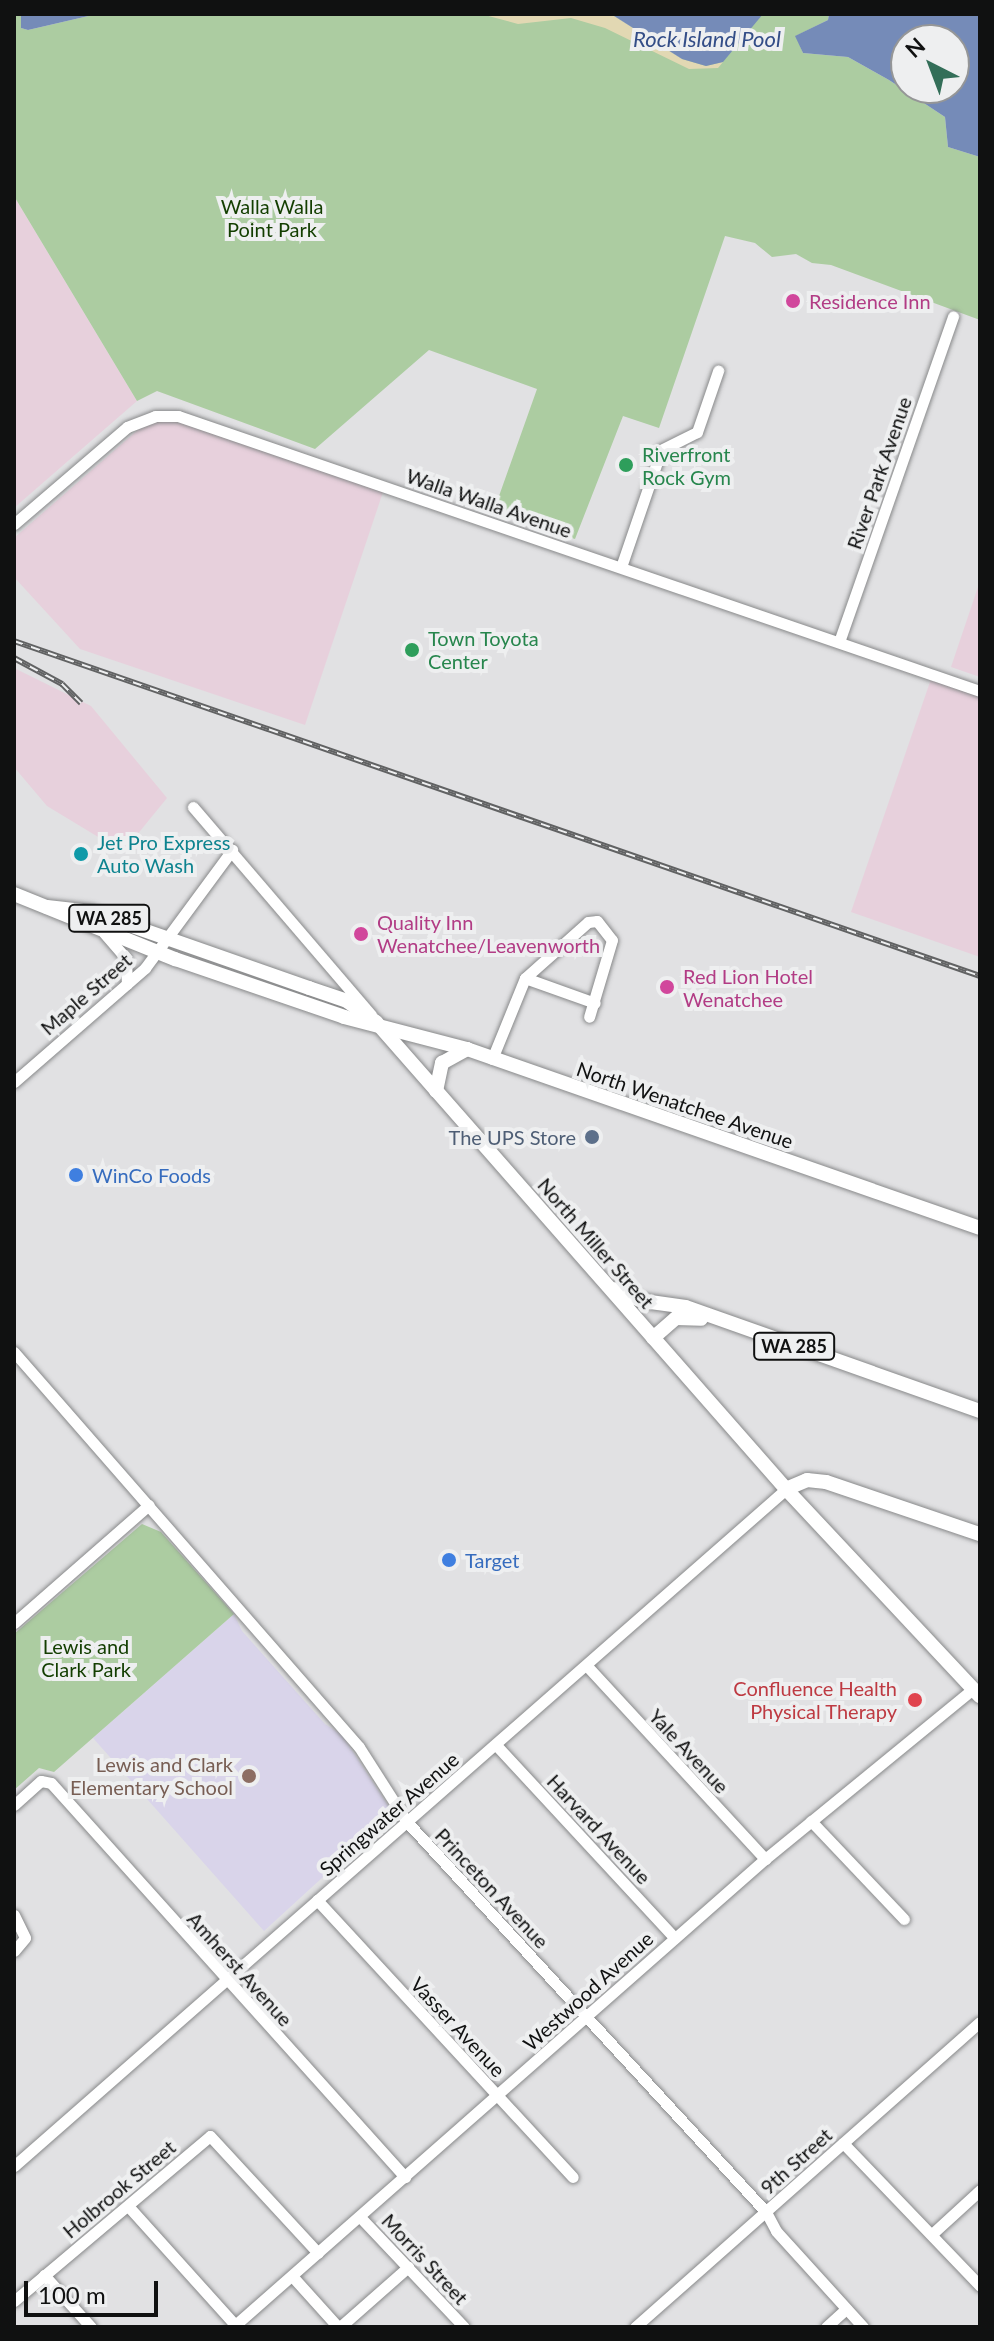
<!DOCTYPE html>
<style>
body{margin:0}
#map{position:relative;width:994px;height:2341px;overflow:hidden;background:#e1e1e3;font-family:Lato,sans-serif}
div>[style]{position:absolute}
.industrial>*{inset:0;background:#e7d0dc}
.education>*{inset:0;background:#d9d4ea}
.green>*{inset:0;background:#accca1}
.sand>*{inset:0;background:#e2d8b3}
.water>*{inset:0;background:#758bb8}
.roads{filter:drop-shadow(0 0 2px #88898a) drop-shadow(0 0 2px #88898a)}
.minor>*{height:11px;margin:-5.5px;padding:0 5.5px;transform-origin:5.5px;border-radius:5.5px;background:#fff}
.major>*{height:14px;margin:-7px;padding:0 7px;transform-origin:7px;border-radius:7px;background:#fff}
.rail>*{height:6px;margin-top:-3px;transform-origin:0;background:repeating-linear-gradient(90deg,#eeeff0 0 9px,#616263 0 18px);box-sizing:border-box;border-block:2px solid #616263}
.dots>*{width:22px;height:22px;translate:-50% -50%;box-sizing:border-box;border:4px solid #eeeff0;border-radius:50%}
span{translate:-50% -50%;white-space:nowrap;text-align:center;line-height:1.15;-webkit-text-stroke:8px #eeeff0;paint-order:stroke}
.shield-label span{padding:2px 6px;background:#eeeff0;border:2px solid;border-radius:6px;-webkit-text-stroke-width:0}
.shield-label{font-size:18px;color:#101111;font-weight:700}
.park-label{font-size:20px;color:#133e00}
.hotel-label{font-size:20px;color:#b23c85}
.left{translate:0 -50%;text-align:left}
.leisure-label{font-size:20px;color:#27864d}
.street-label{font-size:20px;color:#101111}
.culture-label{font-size:20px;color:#0d838f}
.service-label{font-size:20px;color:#4e5e75}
.right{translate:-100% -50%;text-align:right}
.shop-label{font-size:20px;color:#366cbe}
.health-label{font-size:20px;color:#be3a42}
.education-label{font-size:20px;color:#785e54}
.water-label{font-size:22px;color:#334d87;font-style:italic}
.frame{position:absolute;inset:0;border:16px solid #101111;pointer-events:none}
.north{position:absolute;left:890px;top:24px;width:80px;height:80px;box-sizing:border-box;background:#eeeff0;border:2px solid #959697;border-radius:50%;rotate:318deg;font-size:22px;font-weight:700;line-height:32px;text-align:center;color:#101111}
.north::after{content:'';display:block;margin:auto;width:28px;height:36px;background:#336e58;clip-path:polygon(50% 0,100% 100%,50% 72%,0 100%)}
.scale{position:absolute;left:24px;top:2281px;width:134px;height:36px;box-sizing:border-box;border:4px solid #101111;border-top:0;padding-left:10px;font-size:24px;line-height:28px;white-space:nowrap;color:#101111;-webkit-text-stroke:6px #eeeff0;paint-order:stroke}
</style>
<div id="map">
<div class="industrial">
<div style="clip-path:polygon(14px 196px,137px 401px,14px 508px)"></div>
<div style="clip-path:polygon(166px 416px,383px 492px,305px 725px,80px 649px,14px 577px,14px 538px,140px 428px)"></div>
<div style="clip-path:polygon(980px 581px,980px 677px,951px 667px)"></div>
<div style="clip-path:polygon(14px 668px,91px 706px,167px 798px,123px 852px,47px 806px,14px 767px)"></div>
<div style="clip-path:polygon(931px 679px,980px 696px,980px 957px,851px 912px)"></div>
</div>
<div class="education">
<div style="clip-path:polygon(234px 1614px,242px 1631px,325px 1724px,342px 1735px,393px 1813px,264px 1931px,93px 1738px)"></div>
</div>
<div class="green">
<div style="clip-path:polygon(14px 14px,21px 14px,21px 28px,28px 30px,97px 14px,611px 14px,682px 59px,763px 14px,829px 14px,828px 20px,796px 36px,803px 53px,848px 57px,889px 80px,945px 117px,948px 147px,980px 157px,980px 320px,831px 265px,812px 263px,796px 254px,772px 257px,755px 243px,725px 236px,659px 428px,623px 416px,575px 539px,493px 513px,537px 389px,429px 350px,315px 449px,157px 391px,137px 401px,14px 196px)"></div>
<div style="clip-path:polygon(142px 1524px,161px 1532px,234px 1614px,54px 1772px,39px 1768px,14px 1790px,14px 1634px)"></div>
</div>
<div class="sand">
<div style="clip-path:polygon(481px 14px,611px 14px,682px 59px,706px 66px,723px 62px,718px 68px,689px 69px,605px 28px,571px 18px,518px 24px)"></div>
</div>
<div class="water">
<div style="clip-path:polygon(21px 14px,97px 14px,28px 30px,21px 28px)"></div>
<div style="clip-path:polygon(611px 14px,763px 14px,723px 62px,706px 66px,682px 59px)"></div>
<div style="clip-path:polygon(evenodd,829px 14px,980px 14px,980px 157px,948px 147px,945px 117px,889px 80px,848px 57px,803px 53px,795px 36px,828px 20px,829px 14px,954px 40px,954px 88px,906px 88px,906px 40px,954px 40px)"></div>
</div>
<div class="roads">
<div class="minor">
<div style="left:14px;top:524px;width:149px;rotate:-40.6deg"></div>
<div style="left:127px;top:427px;width:30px;rotate:-21deg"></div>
<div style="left:155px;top:416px;width:23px"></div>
<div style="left:178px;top:416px;width:848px;rotate:18.93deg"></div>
<div style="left:621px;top:567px;width:124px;rotate:-71.1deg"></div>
<div style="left:661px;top:450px;width:40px;rotate:-26.6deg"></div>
<div style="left:697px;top:432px;width:65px;rotate:-71deg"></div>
<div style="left:839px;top:642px;width:345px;rotate:-70.7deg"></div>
<div style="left:193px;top:807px;width:274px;rotate:49.4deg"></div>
<div style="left:104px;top:933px;width:33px;rotate:49deg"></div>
<div style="left:126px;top:958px;width:26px;rotate:88deg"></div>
<div style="left:525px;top:978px;width:74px;rotate:19.7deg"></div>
<div style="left:492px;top:1059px;width:87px;rotate:-67.8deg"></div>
<div style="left:525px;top:978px;width:84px;rotate:-41.6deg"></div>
<div style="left:588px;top:922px;width:9px;rotate:-6deg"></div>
<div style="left:597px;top:921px;width:24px;rotate:52deg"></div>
<div style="left:612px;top:940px;width:80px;rotate:106.6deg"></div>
<div style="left:14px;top:1082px;width:174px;rotate:-41deg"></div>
<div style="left:145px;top:968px;width:147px;rotate:-53.6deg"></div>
<div style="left:14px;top:1352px;width:524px;rotate:48.87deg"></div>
<div style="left:359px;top:1747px;width:89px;rotate:57.4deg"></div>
<div style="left:407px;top:1822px;width:530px;rotate:47.37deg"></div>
<div style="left:766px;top:2212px;width:21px;rotate:62deg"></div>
<div style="left:776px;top:2231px;width:130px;rotate:47.8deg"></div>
<div style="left:14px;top:1623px;width:179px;rotate:-41.2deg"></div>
<div style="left:587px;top:1666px;width:263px;rotate:47.3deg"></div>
<div style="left:496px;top:1745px;width:263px;rotate:47.2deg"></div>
<div style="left:14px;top:1805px;width:36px;rotate:-42deg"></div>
<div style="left:41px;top:1781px;width:10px;rotate:11deg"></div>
<div style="left:51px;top:1783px;width:530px;rotate:48.06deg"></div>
<div style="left:811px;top:1821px;width:135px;rotate:46.5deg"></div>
<div style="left:317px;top:1900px;width:377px;rotate:47.3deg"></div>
<div style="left:14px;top:1915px;width:25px;rotate:64deg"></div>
<div style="left:25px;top:1938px;width:17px;rotate:130deg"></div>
<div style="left:843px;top:2143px;width:198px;rotate:46.2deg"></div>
<div style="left:14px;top:2166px;width:1027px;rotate:-41.25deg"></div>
<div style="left:128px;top:2206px;width:160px;rotate:48deg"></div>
<div style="left:360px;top:2217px;width:151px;rotate:46.6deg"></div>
<div style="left:932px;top:2234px;width:65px;rotate:-42.5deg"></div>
<div style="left:44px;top:2275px;width:70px;rotate:47.9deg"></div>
<div style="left:292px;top:2276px;width:69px;rotate:48deg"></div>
<div style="left:14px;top:2301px;width:256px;rotate:-40.1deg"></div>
<div style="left:210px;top:2136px;width:159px;rotate:47.3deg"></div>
<div style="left:233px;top:2327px;width:709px;rotate:-41.34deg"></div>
<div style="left:765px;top:1859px;width:269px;rotate:-39.3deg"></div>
<div style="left:340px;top:2327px;width:91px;rotate:-41.4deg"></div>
<div style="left:635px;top:2327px;width:460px;rotate:-41.5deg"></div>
<div style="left:826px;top:2327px;width:27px;rotate:-42deg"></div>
</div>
<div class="major">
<div style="left:14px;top:894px;width:174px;rotate:22deg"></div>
<div style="left:175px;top:959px;width:179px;rotate:18.9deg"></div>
<div style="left:344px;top:1017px;width:127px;rotate:14.6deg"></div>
<div style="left:467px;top:1049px;width:543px;rotate:19.24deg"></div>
<div style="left:47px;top:907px;width:45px;rotate:6.3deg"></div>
<div style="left:92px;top:912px;width:230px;rotate:19.3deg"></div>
<div style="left:309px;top:988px;width:40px;rotate:18.9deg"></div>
<div style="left:347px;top:1001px;width:36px;rotate:36deg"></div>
<div style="left:376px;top:1022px;width:621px;rotate:48.72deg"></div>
<div style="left:786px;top:1489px;width:284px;rotate:46.9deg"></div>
<div style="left:436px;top:1091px;width:29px;rotate:-78deg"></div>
<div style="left:442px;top:1063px;width:29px;rotate:-29deg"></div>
<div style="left:613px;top:1289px;width:32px;rotate:22deg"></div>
<div style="left:643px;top:1301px;width:43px;rotate:7.9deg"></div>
<div style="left:686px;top:1307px;width:312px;rotate:19.5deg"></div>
<div style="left:653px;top:1338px;width:30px;rotate:-41deg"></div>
<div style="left:676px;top:1318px;width:25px;rotate:2deg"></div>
<div style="left:786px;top:1489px;width:23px;rotate:-23deg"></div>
<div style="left:807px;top:1480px;width:19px;rotate:6deg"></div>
<div style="left:826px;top:1482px;width:163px;rotate:18.7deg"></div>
</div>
</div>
<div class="rail">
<div style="left:14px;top:641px;width:1022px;rotate:19.13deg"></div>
<div style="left:14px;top:658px;width:55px;rotate:28.4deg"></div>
<div style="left:62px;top:684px;width:27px;rotate:45deg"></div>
</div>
<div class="dots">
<div style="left:793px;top:301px;background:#d1479c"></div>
<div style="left:626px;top:465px;background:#2e9e5b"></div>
<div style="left:412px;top:650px;background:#2e9e5b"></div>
<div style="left:81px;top:854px;background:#0f9aa8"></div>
<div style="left:361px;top:934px;background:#d1479c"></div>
<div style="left:667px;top:987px;background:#d1479c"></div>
<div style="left:592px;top:1137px;background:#5c6f8a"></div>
<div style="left:76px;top:1175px;background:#3f7fe0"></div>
<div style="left:449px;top:1560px;background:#3f7fe0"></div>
<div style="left:915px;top:1700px;background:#e0444e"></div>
<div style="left:249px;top:1776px;background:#8d6e63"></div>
</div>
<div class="shield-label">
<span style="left:109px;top:918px">WA 285</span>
<span style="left:794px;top:1346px">WA 285</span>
</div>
<div class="park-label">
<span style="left:272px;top:218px">Walla Walla<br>Point Park</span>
<span style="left:86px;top:1658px">Lewis and<br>Clark Park</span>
</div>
<div class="hotel-label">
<span class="left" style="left:809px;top:301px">Residence Inn</span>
<span class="left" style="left:377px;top:934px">Quality Inn<br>Wenatchee/Leavenworth</span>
<span class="left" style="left:683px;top:988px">Red Lion Hotel<br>Wenatchee</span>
</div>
<div class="leisure-label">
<span class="left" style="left:642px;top:466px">Riverfront<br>Rock Gym</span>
<span class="left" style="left:428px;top:650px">Town Toyota<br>Center</span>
</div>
<div class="street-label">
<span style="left:879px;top:473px;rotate:-71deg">River Park Avenue</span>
<span style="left:489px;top:503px;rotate:19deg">Walla Walla Avenue</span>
<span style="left:86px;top:994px;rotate:-41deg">Maple Street</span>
<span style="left:685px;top:1105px;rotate:19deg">North Wenatchee Avenue</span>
<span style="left:596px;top:1243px;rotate:49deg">North Miller Street</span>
<span style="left:689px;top:1751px;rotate:47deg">Yale Avenue</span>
<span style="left:389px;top:1814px;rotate:-41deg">Springwater Avenue</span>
<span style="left:599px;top:1829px;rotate:47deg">Harvard Avenue</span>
<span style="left:492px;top:1888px;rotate:47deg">Princeton Avenue</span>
<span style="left:240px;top:1969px;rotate:48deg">Amherst Avenue</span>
<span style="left:588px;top:1991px;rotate:-42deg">Westwood Avenue</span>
<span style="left:458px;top:2027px;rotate:47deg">Vasser Avenue</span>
<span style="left:796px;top:2161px;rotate:-42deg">9th Street</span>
<span style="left:119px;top:2189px;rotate:-40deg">Holbrook Street</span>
<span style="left:425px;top:2259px;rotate:47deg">Morris Street</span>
</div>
<div class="culture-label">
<span class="left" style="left:97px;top:854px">Jet Pro Express<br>Auto Wash</span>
</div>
<div class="service-label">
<span class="right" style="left:576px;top:1137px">The UPS Store</span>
</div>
<div class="shop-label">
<span class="left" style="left:92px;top:1175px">WinCo Foods</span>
<span class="left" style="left:465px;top:1560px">Target</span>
</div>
<div class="health-label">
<span class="right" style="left:897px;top:1700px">Confluence Health<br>Physical Therapy</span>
</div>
<div class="education-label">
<span class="right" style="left:233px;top:1776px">Lewis and Clark<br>Elementary School</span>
</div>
<div class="water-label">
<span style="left:707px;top:39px">Rock Island Pool</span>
</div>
<div class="frame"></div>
<div class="north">N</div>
<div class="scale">100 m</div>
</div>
